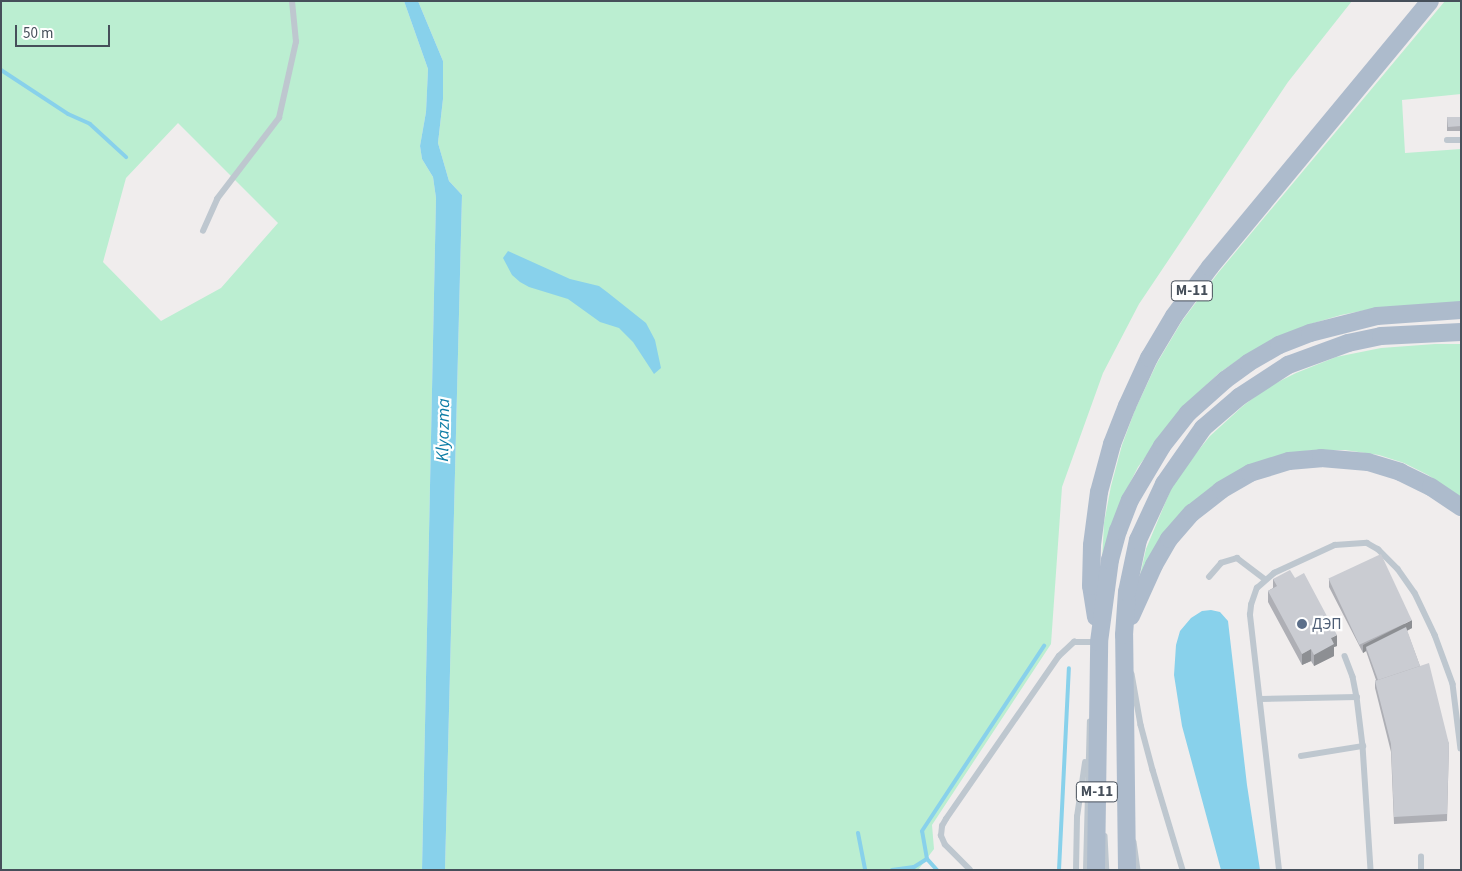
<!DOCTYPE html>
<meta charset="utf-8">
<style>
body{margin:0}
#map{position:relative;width:1462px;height:871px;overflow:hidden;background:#f0eded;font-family:"Source Sans 3",sans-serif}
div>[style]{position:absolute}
.green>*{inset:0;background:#bbeed1}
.water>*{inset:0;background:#88d1eb}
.stream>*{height:4px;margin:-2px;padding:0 2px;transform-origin:2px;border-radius:2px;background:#88d1eb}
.service>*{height:5.5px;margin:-2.75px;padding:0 2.75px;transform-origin:2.75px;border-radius:2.75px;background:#bec7cf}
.primary>*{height:18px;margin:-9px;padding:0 9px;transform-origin:9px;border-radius:9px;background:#adbbcc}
.wall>*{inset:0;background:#aeafb5;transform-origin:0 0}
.shaded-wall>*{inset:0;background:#8d8f93}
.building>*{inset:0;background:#caccd2;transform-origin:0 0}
.dots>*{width:14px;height:14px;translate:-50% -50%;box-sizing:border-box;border:2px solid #fff;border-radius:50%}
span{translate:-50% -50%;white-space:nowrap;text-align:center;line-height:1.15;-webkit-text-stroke:4.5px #fff;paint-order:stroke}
.shield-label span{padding:1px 4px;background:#fff;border:1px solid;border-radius:4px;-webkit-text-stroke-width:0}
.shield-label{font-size:15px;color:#464f5a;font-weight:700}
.service-label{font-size:16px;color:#4e5e75}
.left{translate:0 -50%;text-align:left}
.water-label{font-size:18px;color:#0d7da6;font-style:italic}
.frame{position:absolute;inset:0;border:2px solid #464f5a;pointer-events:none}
.scale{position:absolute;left:15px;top:25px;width:95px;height:22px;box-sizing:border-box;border:2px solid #464f5a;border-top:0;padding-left:6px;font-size:15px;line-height:18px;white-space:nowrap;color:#464f5a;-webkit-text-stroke:4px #fff;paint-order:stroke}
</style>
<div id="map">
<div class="green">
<div style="clip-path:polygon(evenodd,1px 1px,404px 1px,428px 69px,426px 112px,420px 146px,422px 159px,433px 177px,436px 198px,422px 870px,1px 870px,1px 1px,178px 123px,278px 223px,221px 288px,161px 321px,103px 262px,126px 178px,178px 123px)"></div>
<div style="clip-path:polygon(418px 1px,1352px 1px,1288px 82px,1139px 304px,1103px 373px,1062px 487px,1051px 644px,932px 825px,934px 849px,918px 870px,445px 870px,462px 195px,449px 181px,438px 143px,443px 99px,443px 61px)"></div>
<div style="clip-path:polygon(1445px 1px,1461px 1px,1461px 94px,1402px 100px,1405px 153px,1461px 149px,1461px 302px,1376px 308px,1341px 315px,1307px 325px,1244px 356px,1219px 373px,1182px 408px,1138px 467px,1123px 497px,1102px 562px,1104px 523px,1111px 486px,1122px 445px,1135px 410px,1157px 363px,1182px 321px,1218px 273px)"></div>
<div style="clip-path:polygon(1435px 344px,1461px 344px,1461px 497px,1428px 475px,1404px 463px,1379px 455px,1345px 450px,1312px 450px,1284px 455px,1247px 467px,1139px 580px,1146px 549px,1171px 489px,1185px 467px,1210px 436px,1244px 405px,1268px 387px,1296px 373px,1336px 357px,1381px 348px)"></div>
</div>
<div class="water">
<div style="clip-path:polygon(404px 1px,418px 1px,443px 61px,443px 99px,438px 143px,449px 181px,462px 195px,445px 870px,422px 870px,436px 198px,433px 177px,422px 159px,420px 146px,426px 112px,428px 69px)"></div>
<div style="clip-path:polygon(508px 251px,570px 279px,599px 286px,607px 292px,646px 323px,655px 340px,661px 368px,654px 374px,633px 342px,619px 328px,600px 322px,568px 299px,529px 287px,520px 282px,512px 275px,503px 258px)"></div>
<div style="clip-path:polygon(1211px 610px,1220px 612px,1228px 621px,1247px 785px,1260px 870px,1221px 870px,1182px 726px,1174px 675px,1176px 645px,1180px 631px,1191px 618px,1202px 611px)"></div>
</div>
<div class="stream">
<div style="left:1px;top:70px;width:80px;rotate:33.3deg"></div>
<div style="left:68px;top:114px;width:24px;rotate:24deg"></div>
<div style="left:90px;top:124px;width:49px;rotate:42.5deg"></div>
<div style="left:858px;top:833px;width:38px;rotate:79deg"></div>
<div style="left:892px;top:870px;width:22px;rotate:-8deg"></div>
<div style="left:914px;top:867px;width:15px;rotate:-32deg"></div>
<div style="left:937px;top:870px;width:15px;rotate:-132deg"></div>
<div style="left:927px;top:859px;width:28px;rotate:-100deg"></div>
<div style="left:922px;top:831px;width:222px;rotate:-56.6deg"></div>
<div style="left:1059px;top:870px;width:202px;rotate:-87.2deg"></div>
</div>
<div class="service">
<div style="left:1447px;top:140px;width:14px"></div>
<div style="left:203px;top:231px;width:35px;rotate:-66deg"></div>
<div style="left:217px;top:199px;width:102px;rotate:-52.6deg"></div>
<div style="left:279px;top:118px;width:78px;rotate:-77.4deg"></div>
<div style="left:296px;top:42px;width:41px;rotate:-95.6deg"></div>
<div style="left:1209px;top:577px;width:18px;rotate:-49deg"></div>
<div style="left:1221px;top:563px;width:17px;rotate:-17deg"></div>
<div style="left:1237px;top:558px;width:35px;rotate:37deg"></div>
<div style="left:1345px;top:656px;width:22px;rotate:69deg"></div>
<div style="left:1353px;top:677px;width:20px;rotate:79deg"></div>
<div style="left:1132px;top:674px;width:52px;rotate:80deg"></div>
<div style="left:1141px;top:725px;width:47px;rotate:75.1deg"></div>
<div style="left:1153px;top:770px;width:104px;rotate:73.3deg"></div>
<div style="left:1261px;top:699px;width:96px;rotate:-1.2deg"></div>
<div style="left:1357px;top:697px;width:49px;rotate:83deg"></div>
<div style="left:1363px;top:746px;width:124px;rotate:86.3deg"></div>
<div style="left:1301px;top:756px;width:63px;rotate:-9.2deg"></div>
<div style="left:1105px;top:836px;width:34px;rotate:87deg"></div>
<div style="left:1134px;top:842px;width:28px;rotate:82deg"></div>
<div style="left:970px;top:870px;width:35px;rotate:-135deg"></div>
<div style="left:945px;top:845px;width:10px;rotate:-114deg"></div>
<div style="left:941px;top:836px;width:10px;rotate:-84deg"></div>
<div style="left:942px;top:826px;width:8px;rotate:-60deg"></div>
<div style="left:946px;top:819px;width:198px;rotate:-55.3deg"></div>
<div style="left:1059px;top:656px;width:21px;rotate:-43deg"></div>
<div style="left:1074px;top:642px;width:24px"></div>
<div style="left:1076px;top:870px;width:53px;rotate:-88.9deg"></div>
<div style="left:1077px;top:817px;width:55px;rotate:-81.6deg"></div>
<div style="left:1086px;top:870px;width:148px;rotate:-88.5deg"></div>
<div style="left:1279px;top:870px;width:257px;rotate:-96.5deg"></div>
<div style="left:1250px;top:615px;width:10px;rotate:-84deg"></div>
<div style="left:1251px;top:605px;width:18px;rotate:-71deg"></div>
<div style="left:1257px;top:588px;width:23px;rotate:-41deg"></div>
<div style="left:1274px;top:573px;width:67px;rotate:-24.7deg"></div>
<div style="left:1335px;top:545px;width:32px;rotate:-4deg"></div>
<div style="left:1367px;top:543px;width:13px;rotate:29deg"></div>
<div style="left:1378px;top:549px;width:28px;rotate:45deg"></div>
<div style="left:1398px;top:569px;width:29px;rotate:55deg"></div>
<div style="left:1415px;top:593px;width:47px;rotate:64.5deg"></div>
<div style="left:1435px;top:635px;width:52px;rotate:69.8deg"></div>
<div style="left:1453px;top:684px;width:65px;rotate:83deg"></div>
<div style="left:1421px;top:870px;width:13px;rotate:-90deg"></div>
</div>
<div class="primary">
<div style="left:1131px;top:616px;width:56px;rotate:-65.7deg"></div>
<div style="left:1154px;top:565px;width:30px;rotate:-60deg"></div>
<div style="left:1169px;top:539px;width:35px;rotate:-49deg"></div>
<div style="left:1192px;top:513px;width:37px;rotate:-38deg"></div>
<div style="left:1221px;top:490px;width:34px;rotate:-30deg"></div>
<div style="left:1250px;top:473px;width:41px;rotate:-17.1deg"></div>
<div style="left:1289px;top:461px;width:32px;rotate:-5deg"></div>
<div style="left:1321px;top:458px;width:47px;rotate:4.9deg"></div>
<div style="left:1368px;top:462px;width:34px;rotate:17deg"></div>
<div style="left:1400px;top:472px;width:34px;rotate:26deg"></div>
<div style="left:1431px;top:487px;width:36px;rotate:34deg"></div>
<div style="left:1096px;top:617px;width:31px;rotate:-99deg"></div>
<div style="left:1091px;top:586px;width:41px;rotate:-88.6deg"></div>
<div style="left:1092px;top:545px;width:53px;rotate:-82.5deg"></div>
<div style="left:1099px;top:492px;width:50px;rotate:-74.8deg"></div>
<div style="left:1112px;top:444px;width:41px;rotate:-68.5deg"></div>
<div style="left:1127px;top:406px;width:53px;rotate:-65.4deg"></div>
<div style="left:1149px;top:358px;width:49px;rotate:-59.2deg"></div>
<div style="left:1174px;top:316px;width:61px;rotate:-53.7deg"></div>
<div style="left:1210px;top:267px;width:345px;rotate:-50.4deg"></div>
<div style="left:1096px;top:870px;width:228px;rotate:-89.2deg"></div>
<div style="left:1099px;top:642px;width:83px;rotate:-82.4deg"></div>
<div style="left:1110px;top:560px;width:30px;rotate:-75deg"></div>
<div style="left:1118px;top:531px;width:33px;rotate:-69deg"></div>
<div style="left:1130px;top:500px;width:63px;rotate:-59.3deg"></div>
<div style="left:1162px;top:446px;width:42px;rotate:-51.8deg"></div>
<div style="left:1188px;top:413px;width:50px;rotate:-41.7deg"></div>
<div style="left:1225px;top:380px;width:29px;rotate:-36deg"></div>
<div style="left:1248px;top:363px;width:36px;rotate:-30deg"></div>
<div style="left:1279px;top:345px;width:33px;rotate:-21deg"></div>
<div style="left:1310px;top:333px;width:69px;rotate:-14.2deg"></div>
<div style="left:1377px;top:316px;width:84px;rotate:-4.1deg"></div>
<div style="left:1127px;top:870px;width:235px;rotate:-90.7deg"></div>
<div style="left:1124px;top:635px;width:43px;rotate:-86deg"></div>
<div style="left:1127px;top:592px;width:53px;rotate:-78.1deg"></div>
<div style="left:1138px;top:540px;width:62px;rotate:-65.1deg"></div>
<div style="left:1164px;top:484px;width:68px;rotate:-55.1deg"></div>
<div style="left:1203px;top:428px;width:48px;rotate:-40.7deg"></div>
<div style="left:1239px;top:397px;width:59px;rotate:-33.1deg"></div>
<div style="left:1288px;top:365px;width:64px;rotate:-20.1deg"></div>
<div style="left:1348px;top:343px;width:34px;rotate:-12deg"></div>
<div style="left:1381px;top:336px;width:80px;rotate:-2.9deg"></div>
</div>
<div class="wall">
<div style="left:1447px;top:117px;width:14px;height:14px"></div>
<div style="clip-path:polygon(1295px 578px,1337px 646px,1334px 647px,1334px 656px,1314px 666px,1311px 661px,1302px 665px,1268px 602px,1268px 591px,1273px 588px,1273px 579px)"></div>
<div style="clip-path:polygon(1329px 579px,1412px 628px,1407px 631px,1449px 744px,1447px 821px,1394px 824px,1391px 752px,1375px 688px,1375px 681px,1376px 680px,1366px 651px,1363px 653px,1329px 587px)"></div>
</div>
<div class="shaded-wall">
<div style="clip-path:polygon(1412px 620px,1412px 628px,1368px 650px,1366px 647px,1366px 651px,1363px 653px,1363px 645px)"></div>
<div style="clip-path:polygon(1337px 635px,1337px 646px,1334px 647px,1334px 656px,1314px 666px,1314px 655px,1331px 638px)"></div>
<div style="clip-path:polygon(1311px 649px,1311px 661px,1302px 665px,1302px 654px)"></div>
</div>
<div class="building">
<div style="clip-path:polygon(1447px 117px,1461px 117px,1461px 126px,1448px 127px)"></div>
<div style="left:1381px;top:554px;width:73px;height:58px;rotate:65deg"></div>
<div style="clip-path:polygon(1290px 570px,1295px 578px,1304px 573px,1337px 635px,1331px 638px,1334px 644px,1314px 655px,1311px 649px,1302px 654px,1268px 591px,1277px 586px,1273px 579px)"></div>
<div style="clip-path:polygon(1406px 627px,1420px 666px,1378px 680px,1366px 647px)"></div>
<div style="clip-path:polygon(1429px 663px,1449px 744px,1447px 814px,1394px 817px,1391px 744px,1375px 681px)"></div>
</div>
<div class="dots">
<div style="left:1302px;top:624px;background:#5c6f8a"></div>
</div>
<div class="shield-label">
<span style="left:1192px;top:291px">М-11</span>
<span style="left:1097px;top:792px">М-11</span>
</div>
<div class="service-label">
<span class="left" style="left:1312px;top:624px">ДЭП</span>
</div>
<div class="water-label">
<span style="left:444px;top:430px;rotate:-89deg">Klyazma</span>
</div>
<div class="frame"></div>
<div class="scale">50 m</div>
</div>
